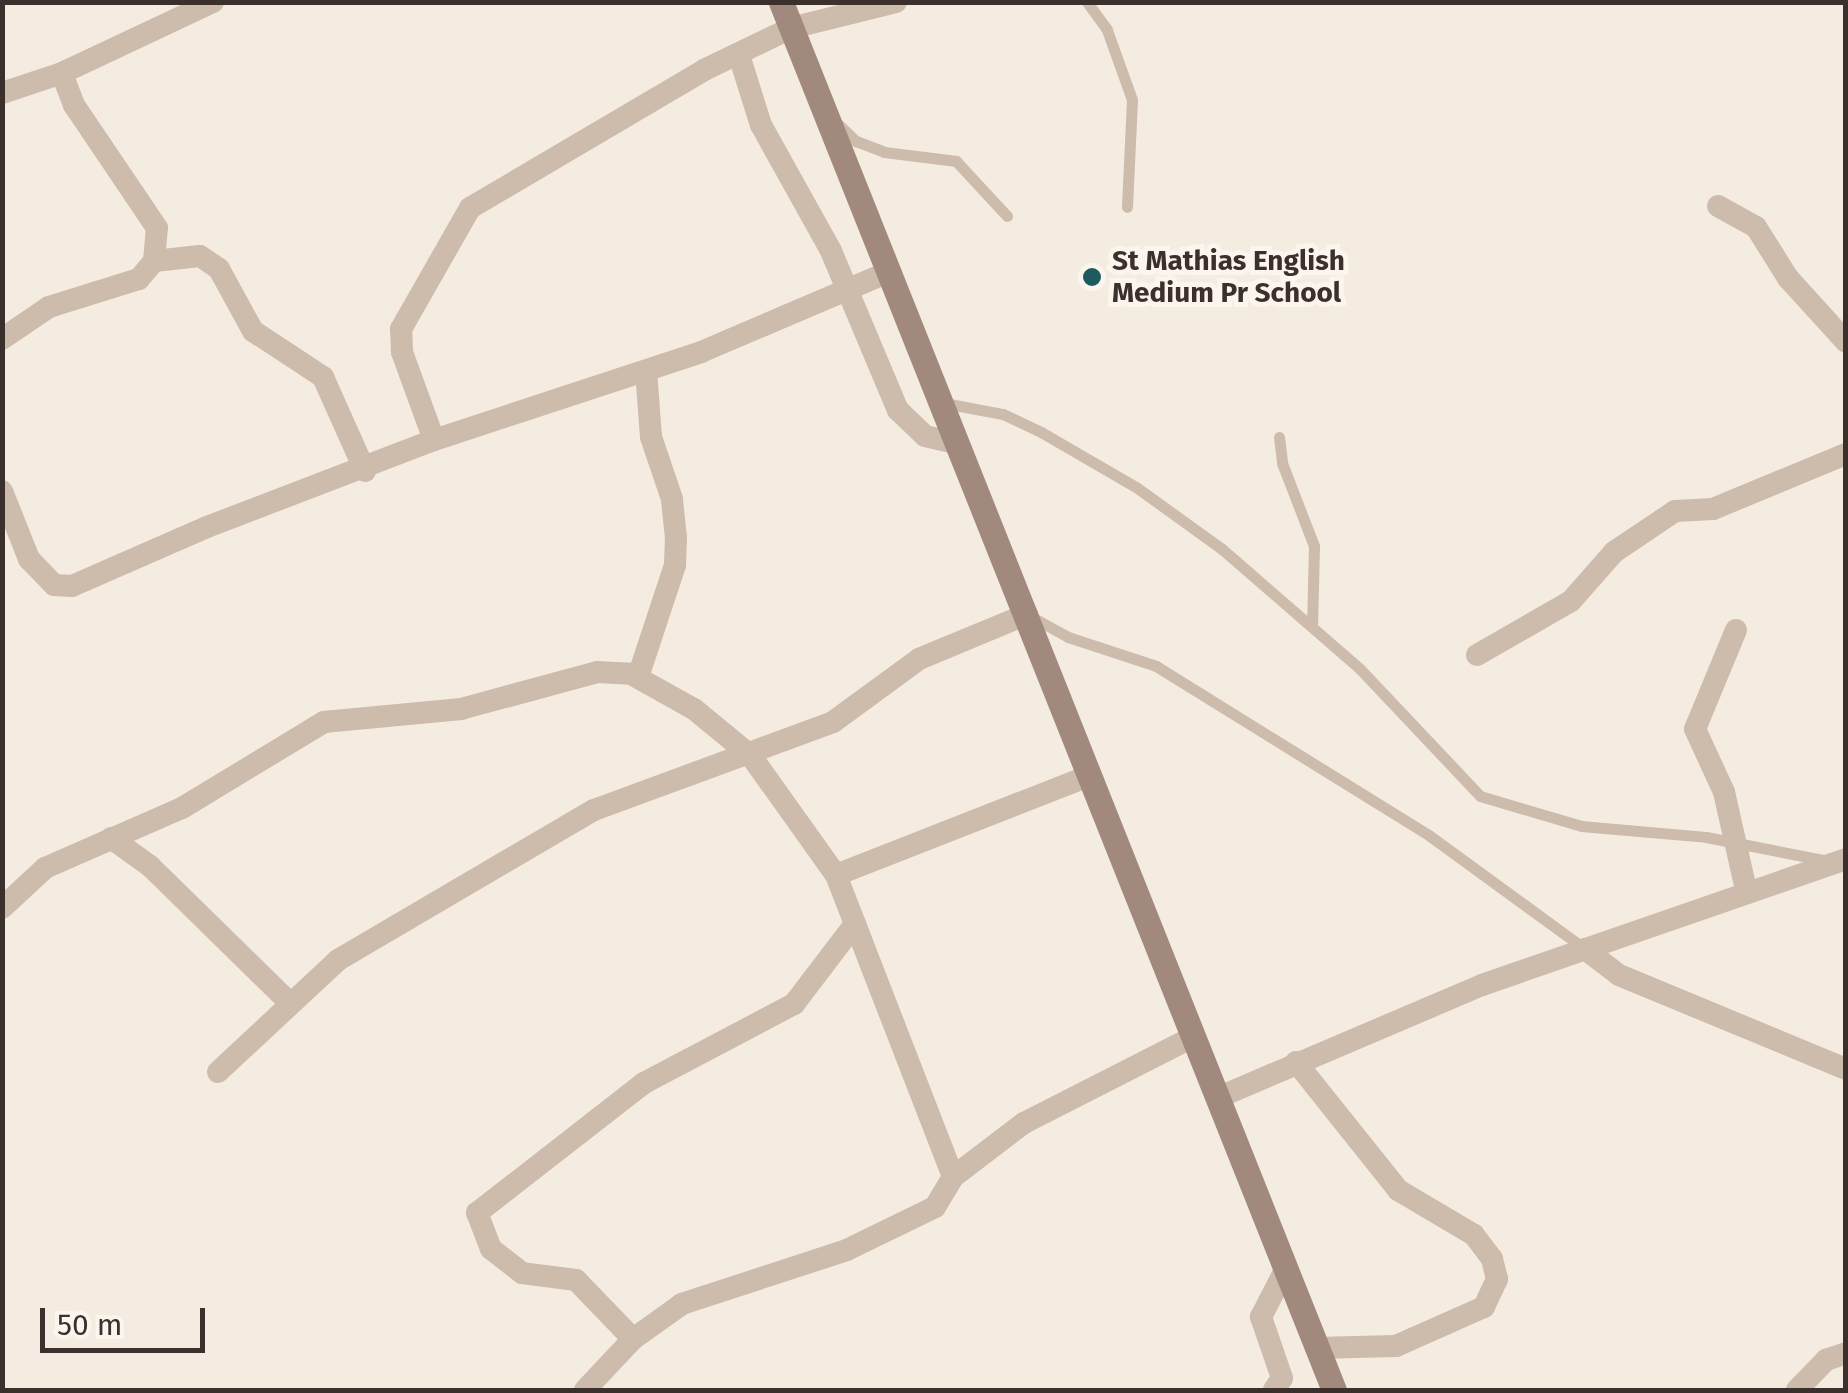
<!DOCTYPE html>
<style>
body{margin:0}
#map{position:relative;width:1848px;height:1393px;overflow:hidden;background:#f4ebe1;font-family:"Fira Sans",sans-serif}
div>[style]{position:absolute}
.service>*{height:11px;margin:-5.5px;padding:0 5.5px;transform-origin:5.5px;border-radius:5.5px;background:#cdbbac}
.minor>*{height:22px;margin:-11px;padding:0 11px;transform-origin:11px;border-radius:11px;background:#cdbbac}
.secondary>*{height:25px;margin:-12.5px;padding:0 12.5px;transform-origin:12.5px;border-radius:12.5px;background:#a18a7d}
.dots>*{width:28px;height:28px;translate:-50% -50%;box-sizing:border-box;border:5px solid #fbf5ee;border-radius:50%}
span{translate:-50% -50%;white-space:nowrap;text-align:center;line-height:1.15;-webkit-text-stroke:10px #fbf5ee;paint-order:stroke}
.poi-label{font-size:28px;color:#3b302b;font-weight:700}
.left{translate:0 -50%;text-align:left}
.frame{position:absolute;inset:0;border:5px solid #3b302b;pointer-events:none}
.scale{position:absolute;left:40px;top:1308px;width:165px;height:45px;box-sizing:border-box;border:5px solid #3b302b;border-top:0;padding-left:12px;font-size:30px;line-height:35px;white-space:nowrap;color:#3b302b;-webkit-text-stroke:8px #fbf5ee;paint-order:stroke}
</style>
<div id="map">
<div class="service">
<div style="left:1087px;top:2px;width:34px;rotate:54deg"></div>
<div style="left:1107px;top:30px;width:74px;rotate:70.3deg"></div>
<div style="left:1132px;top:100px;width:107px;rotate:92.7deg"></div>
<div style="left:836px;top:122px;width:28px;rotate:44deg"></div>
<div style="left:856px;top:141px;width:30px;rotate:21deg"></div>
<div style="left:884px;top:152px;width:73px;rotate:7.1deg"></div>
<div style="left:956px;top:161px;width:75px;rotate:47.2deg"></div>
<div style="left:944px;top:403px;width:60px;rotate:10.6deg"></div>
<div style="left:1003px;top:414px;width:42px;rotate:25.3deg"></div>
<div style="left:1041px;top:432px;width:110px;rotate:30.1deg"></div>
<div style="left:1136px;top:487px;width:106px;rotate:35.8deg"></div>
<div style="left:1222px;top:549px;width:184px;rotate:41deg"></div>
<div style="left:1361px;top:670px;width:173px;rotate:46.6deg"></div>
<div style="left:1480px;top:796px;width:105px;rotate:16.5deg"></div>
<div style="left:1581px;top:826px;width:125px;rotate:5deg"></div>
<div style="left:1706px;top:837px;width:119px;rotate:11.1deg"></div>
<div style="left:1279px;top:437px;width:26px;rotate:83deg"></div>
<div style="left:1282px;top:463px;width:89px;rotate:68.9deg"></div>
<div style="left:1314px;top:546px;width:80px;rotate:91.4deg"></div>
<div style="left:1030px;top:616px;width:43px;rotate:28.9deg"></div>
<div style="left:1068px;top:637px;width:93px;rotate:18.2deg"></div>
<div style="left:1156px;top:666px;width:322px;rotate:31.8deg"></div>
<div style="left:1430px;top:836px;width:192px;rotate:36.1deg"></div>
</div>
<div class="minor">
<div style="left:739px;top:55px;width:73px;rotate:72.6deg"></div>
<div style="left:761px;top:125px;width:144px;rotate:60.9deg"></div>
<div style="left:831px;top:251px;width:173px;rotate:67.2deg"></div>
<div style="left:898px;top:410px;width:37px;rotate:44deg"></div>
<div style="left:925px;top:436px;width:32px;rotate:13deg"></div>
<div style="left:2px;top:93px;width:63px;rotate:-18.4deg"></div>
<div style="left:62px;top:73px;width:167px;rotate:-25.2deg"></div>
<div style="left:1718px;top:206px;width:43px;rotate:28.9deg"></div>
<div style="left:1756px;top:227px;width:60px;rotate:57.9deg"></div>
<div style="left:1788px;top:278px;width:86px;rotate:47.8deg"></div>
<div style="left:154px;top:261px;width:46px;rotate:-6.2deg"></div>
<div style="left:200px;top:256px;width:23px;rotate:34deg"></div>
<div style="left:219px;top:269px;width:71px;rotate:61.3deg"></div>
<div style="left:253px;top:331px;width:84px;rotate:33.3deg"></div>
<div style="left:323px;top:377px;width:103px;rotate:65.9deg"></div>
<div style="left:2px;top:339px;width:57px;rotate:-34.2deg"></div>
<div style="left:49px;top:307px;width:94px;rotate:-17.3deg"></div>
<div style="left:139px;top:279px;width:23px;rotate:-50deg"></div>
<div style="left:154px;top:261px;width:33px;rotate:-85deg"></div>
<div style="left:157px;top:228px;width:148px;rotate:-124deg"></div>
<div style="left:74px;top:105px;width:34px;rotate:-111deg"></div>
<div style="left:434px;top:440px;width:94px;rotate:-110deg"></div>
<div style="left:402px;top:352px;width:23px;rotate:-92deg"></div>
<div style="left:401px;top:329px;width:139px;rotate:-60.3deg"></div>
<div style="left:470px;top:208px;width:272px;rotate:-30.5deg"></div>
<div style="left:704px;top:70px;width:97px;rotate:-25.8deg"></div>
<div style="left:791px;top:28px;width:108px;rotate:-13.9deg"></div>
<div style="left:2px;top:491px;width:73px;rotate:68.3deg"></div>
<div style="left:29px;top:559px;width:36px;rotate:46deg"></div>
<div style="left:54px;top:585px;width:18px;rotate:3deg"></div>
<div style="left:72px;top:586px;width:147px;rotate:-23.6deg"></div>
<div style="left:207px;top:527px;width:243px;rotate:-21deg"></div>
<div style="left:434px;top:440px;width:281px;rotate:-18.2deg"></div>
<div style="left:701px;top:352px;width:201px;rotate:-23.1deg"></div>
<div style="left:1736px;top:630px;width:107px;rotate:112.5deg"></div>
<div style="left:1695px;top:729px;width:69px;rotate:65.3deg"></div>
<div style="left:1724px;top:792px;width:100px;rotate:77.3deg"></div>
<div style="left:1477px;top:655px;width:108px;rotate:-29.9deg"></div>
<div style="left:1571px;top:601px;width:65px;rotate:-48.7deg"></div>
<div style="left:1614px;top:552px;width:73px;rotate:-33.9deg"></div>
<div style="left:1675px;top:511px;width:38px;rotate:-3deg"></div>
<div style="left:1713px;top:509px;width:144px;rotate:-22.5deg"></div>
<div style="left:638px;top:677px;width:118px;rotate:-71.7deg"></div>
<div style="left:675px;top:565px;width:27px;rotate:-88deg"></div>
<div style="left:676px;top:538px;width:39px;rotate:-96deg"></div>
<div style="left:672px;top:499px;width:65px;rotate:-108.7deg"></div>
<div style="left:651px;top:437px;width:66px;rotate:-94.3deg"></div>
<div style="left:111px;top:838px;width:48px;rotate:35.7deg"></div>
<div style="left:150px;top:866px;width:194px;rotate:44.4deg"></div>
<div style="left:836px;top:875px;width:272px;rotate:-21.4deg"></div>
<div style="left:2px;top:908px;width:59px;rotate:-42.9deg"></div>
<div style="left:45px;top:868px;width:150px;rotate:-23.7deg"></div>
<div style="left:182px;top:808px;width:166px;rotate:-31.2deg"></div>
<div style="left:324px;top:722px;width:138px;rotate:-5.4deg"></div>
<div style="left:461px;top:709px;width:141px;rotate:-15.2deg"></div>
<div style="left:597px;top:672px;width:34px;rotate:3deg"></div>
<div style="left:631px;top:674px;width:72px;rotate:29.1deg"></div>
<div style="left:694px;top:709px;width:74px;rotate:39.5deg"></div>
<div style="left:751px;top:756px;width:146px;rotate:54.5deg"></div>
<div style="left:836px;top:875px;width:324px;rotate:68.8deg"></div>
<div style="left:953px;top:1177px;width:35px;rotate:121deg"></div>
<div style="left:935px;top:1207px;width:98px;rotate:154deg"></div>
<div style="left:847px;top:1250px;width:174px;rotate:161.9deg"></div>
<div style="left:682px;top:1304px;width:60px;rotate:144.5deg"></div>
<div style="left:633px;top:1339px;width:70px;rotate:133.3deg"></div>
<div style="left:1585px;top:949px;width:43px;rotate:37.4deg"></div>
<div style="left:1619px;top:975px;width:246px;rotate:22.5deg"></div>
<div style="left:1296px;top:1062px;width:164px;rotate:51.4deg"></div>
<div style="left:1398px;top:1190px;width:88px;rotate:30.6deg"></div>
<div style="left:1474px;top:1235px;width:30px;rotate:53deg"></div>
<div style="left:1492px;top:1259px;width:21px;rotate:76deg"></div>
<div style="left:1497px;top:1279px;width:31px;rotate:115deg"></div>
<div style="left:1484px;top:1307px;width:96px;rotate:156.1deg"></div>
<div style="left:1396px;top:1346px;width:80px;rotate:178.6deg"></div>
<div style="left:218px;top:1072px;width:164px;rotate:-43deg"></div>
<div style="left:338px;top:960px;width:297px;rotate:-30.4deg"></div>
<div style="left:594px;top:810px;width:255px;rotate:-20.2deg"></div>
<div style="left:833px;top:722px;width:107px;rotate:-36.2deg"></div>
<div style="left:919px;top:659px;width:117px;rotate:-22.6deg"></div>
<div style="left:1217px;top:1098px;width:288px;rotate:-23.1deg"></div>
<div style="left:1482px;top:985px;width:385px;rotate:-19.1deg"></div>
<div style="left:953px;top:1177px;width:89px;rotate:-37.3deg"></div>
<div style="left:1024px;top:1123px;width:190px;rotate:-27deg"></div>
<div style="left:633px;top:1339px;width:82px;rotate:-134deg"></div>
<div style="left:576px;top:1280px;width:54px;rotate:-172.6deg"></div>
<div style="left:522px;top:1273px;width:39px;rotate:-142deg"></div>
<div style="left:491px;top:1249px;width:39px;rotate:-111deg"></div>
<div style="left:477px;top:1213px;width:212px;rotate:-37.9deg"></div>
<div style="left:644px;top:1083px;width:170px;rotate:-27.8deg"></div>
<div style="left:794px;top:1004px;width:101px;rotate:-52.7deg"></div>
<div style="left:1274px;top:1390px;width:14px;rotate:-56deg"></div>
<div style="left:1282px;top:1378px;width:65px;rotate:-109deg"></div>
<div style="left:1261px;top:1317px;width:53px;rotate:-62.9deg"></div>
<div style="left:1797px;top:1390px;width:42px;rotate:-46deg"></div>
<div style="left:1826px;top:1360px;width:21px;rotate:-19deg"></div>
</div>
<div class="secondary">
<div style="left:781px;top:2px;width:1494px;rotate:68.28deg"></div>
</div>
<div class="dots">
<div style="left:1092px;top:277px;background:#1f5a5e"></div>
</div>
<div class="poi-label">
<span class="left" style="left:1112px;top:277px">St Mathias English<br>Medium Pr School</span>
</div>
<div class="frame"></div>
<div class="scale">50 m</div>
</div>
